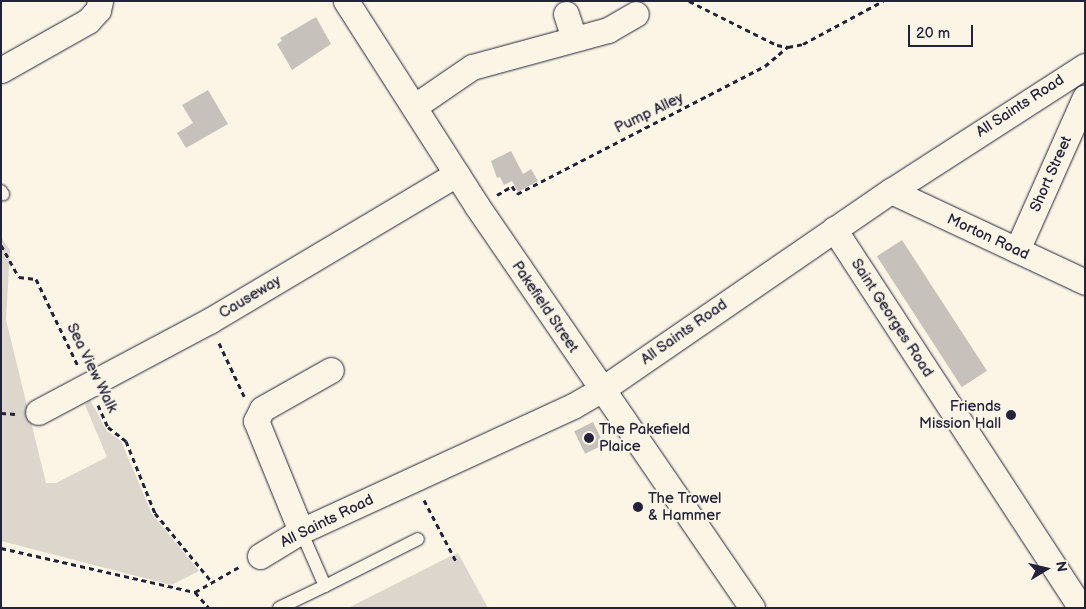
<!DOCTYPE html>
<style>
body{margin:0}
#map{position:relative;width:1086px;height:609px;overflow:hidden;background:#fcf5e5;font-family:"Balsamiq Sans",sans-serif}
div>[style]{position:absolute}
.green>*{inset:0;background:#dcd6cc}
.building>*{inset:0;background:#c6c1bb;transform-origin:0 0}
.path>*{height:3px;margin-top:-1.5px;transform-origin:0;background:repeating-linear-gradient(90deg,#22223b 0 5px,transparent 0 9px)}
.roads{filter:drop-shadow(0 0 1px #22223b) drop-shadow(0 0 1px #22223b)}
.lane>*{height:12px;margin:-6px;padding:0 6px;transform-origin:6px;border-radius:6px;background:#fcf5e5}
.street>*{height:25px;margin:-12.5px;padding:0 12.5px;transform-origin:12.5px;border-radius:12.5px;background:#fcf5e5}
.dots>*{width:14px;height:14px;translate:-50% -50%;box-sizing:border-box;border:2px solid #fcf5e5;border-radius:50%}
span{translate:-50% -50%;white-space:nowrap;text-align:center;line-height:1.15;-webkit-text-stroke:4.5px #fcf5e5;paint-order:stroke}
.street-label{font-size:15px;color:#22223b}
.poi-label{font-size:15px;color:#22223b}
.right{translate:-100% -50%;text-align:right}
.left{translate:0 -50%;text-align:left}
.frame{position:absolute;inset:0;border:2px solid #22223b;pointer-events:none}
.north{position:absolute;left:1021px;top:544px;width:50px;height:50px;-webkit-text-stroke:4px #fcf5e5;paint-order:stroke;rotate:81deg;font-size:14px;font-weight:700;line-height:20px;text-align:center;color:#22223b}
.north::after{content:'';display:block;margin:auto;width:18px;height:22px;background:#22223b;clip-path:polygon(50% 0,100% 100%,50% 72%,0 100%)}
.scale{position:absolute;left:908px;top:25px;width:65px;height:22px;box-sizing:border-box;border:2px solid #22223b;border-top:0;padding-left:6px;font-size:15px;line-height:18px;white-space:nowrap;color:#22223b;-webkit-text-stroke:4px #fcf5e5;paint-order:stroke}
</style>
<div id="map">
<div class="green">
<div style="clip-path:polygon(1px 237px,10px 250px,6px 320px,46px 483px,56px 483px,107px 457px,85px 405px,90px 400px,107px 431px,121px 441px,152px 514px,199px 571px,171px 585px,1px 541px)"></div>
<div style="clip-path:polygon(458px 553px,488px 608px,348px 608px,447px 558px)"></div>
</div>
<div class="building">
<div style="clip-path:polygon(316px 17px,331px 44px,292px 70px,277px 44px,282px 41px,280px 38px)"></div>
<div style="clip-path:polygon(208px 90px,228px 124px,186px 148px,177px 133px,193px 123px,182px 105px)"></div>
<div style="clip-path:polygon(511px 151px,523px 174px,531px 169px,538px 181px,518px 192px,512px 181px,504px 185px,500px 177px,497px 178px,491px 161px)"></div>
<div style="left:902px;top:240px;width:156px;height:30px;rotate:57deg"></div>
<div style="left:593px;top:422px;width:25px;height:21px;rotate:64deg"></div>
</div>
<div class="path">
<div style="left:689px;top:1px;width:98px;rotate:26.6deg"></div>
<div style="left:777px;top:45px;width:11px;rotate:10deg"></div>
<div style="left:788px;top:47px;width:15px;rotate:-11deg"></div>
<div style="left:803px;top:44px;width:91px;rotate:-28.3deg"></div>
<div style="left:497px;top:195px;width:17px;rotate:-31deg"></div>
<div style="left:512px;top:186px;width:9px;rotate:58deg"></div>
<div style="left:517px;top:194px;width:279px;rotate:-27.3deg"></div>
<div style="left:765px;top:66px;width:30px;rotate:-40deg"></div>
<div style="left:1px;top:245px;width:37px;rotate:61deg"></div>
<div style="left:19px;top:277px;width:17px;rotate:7deg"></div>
<div style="left:36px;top:279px;width:97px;rotate:64.2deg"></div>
<div style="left:219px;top:343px;width:59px;rotate:64.7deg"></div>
<div style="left:98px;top:405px;width:24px;rotate:66deg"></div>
<div style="left:108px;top:427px;width:23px;rotate:38deg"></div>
<div style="left:126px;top:441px;width:78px;rotate:68.1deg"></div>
<div style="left:155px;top:513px;width:88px;rotate:50.5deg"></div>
<div style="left:1px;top:413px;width:15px;rotate:4deg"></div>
<div style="left:424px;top:500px;width:71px;rotate:62.4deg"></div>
<div style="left:1px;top:548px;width:199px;rotate:12.8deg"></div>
<div style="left:195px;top:592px;width:21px;rotate:49deg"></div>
<div style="left:195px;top:592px;width:51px;rotate:-29.6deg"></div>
</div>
<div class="roads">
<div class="lane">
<div style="left:1px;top:191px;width:4px;rotate:56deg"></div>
<div style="left:301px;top:531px;width:60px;rotate:66.4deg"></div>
<div style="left:325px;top:586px;width:104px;rotate:-26.8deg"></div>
<div style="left:279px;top:608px;width:51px;rotate:-25.6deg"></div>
</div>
<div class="street">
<div style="left:346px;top:1px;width:243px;rotate:57.4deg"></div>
<div style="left:477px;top:206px;width:487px;rotate:55.6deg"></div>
<div style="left:566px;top:14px;width:26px;rotate:72deg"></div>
<div style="left:1px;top:70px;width:100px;rotate:-29.4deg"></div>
<div style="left:88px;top:21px;width:15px;rotate:-48deg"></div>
<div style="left:98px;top:10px;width:9px;rotate:-77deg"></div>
<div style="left:415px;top:106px;width:69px;rotate:-34.4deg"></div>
<div style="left:472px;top:67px;width:141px;rotate:-15.2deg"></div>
<div style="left:608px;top:30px;width:32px;rotate:-30deg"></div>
<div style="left:891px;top:191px;width:214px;rotate:25.1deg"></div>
<div style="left:834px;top:229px;width:452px;rotate:56.9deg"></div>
<div style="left:1017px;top:250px;width:167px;rotate:-66deg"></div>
<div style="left:38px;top:412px;width:194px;rotate:-28deg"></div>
<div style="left:209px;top:321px;width:288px;rotate:-30.7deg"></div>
<div style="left:301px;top:531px;width:119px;rotate:-112.2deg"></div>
<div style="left:256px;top:421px;width:13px;rotate:-63deg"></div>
<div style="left:262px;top:409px;width:79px;rotate:-29.5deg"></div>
<div style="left:260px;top:556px;width:48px;rotate:-31.4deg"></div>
<div style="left:301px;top:531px;width:299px;rotate:-24.7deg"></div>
<div style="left:573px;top:406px;width:32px;rotate:-30deg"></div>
<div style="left:601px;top:390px;width:352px;rotate:-34.5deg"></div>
<div style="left:891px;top:191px;width:231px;rotate:-32.8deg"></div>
</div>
</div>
<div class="dots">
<div style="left:1011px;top:415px;background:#22223b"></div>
<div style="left:589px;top:438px;background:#22223b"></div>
<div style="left:638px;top:507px;background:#22223b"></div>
</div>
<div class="street-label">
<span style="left:1020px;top:106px;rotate:-33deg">All Saints Road</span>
<span style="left:649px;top:113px;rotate:-26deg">Pump Alley</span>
<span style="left:1051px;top:174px;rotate:-66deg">Short Street</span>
<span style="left:988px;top:237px;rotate:25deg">Morton Road</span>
<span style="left:250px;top:297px;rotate:-31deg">Causeway</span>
<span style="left:545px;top:307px;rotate:56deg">Pakefield Street</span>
<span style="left:892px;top:318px;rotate:57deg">Saint Georges Road</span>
<span style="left:684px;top:332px;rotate:-35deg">All Saints Road</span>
<span style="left:92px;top:368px;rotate:64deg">Sea View Walk</span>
<span style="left:327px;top:521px;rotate:-26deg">All Saints Road</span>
</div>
<div class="poi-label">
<span class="right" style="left:1001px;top:415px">Friends<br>Mission Hall</span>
<span class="left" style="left:599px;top:438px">The Pakefield<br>Plaice</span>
<span class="left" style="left:648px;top:507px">The Trowel<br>&amp; Hammer</span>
</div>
<div class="frame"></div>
<div class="north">N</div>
<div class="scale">20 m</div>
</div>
